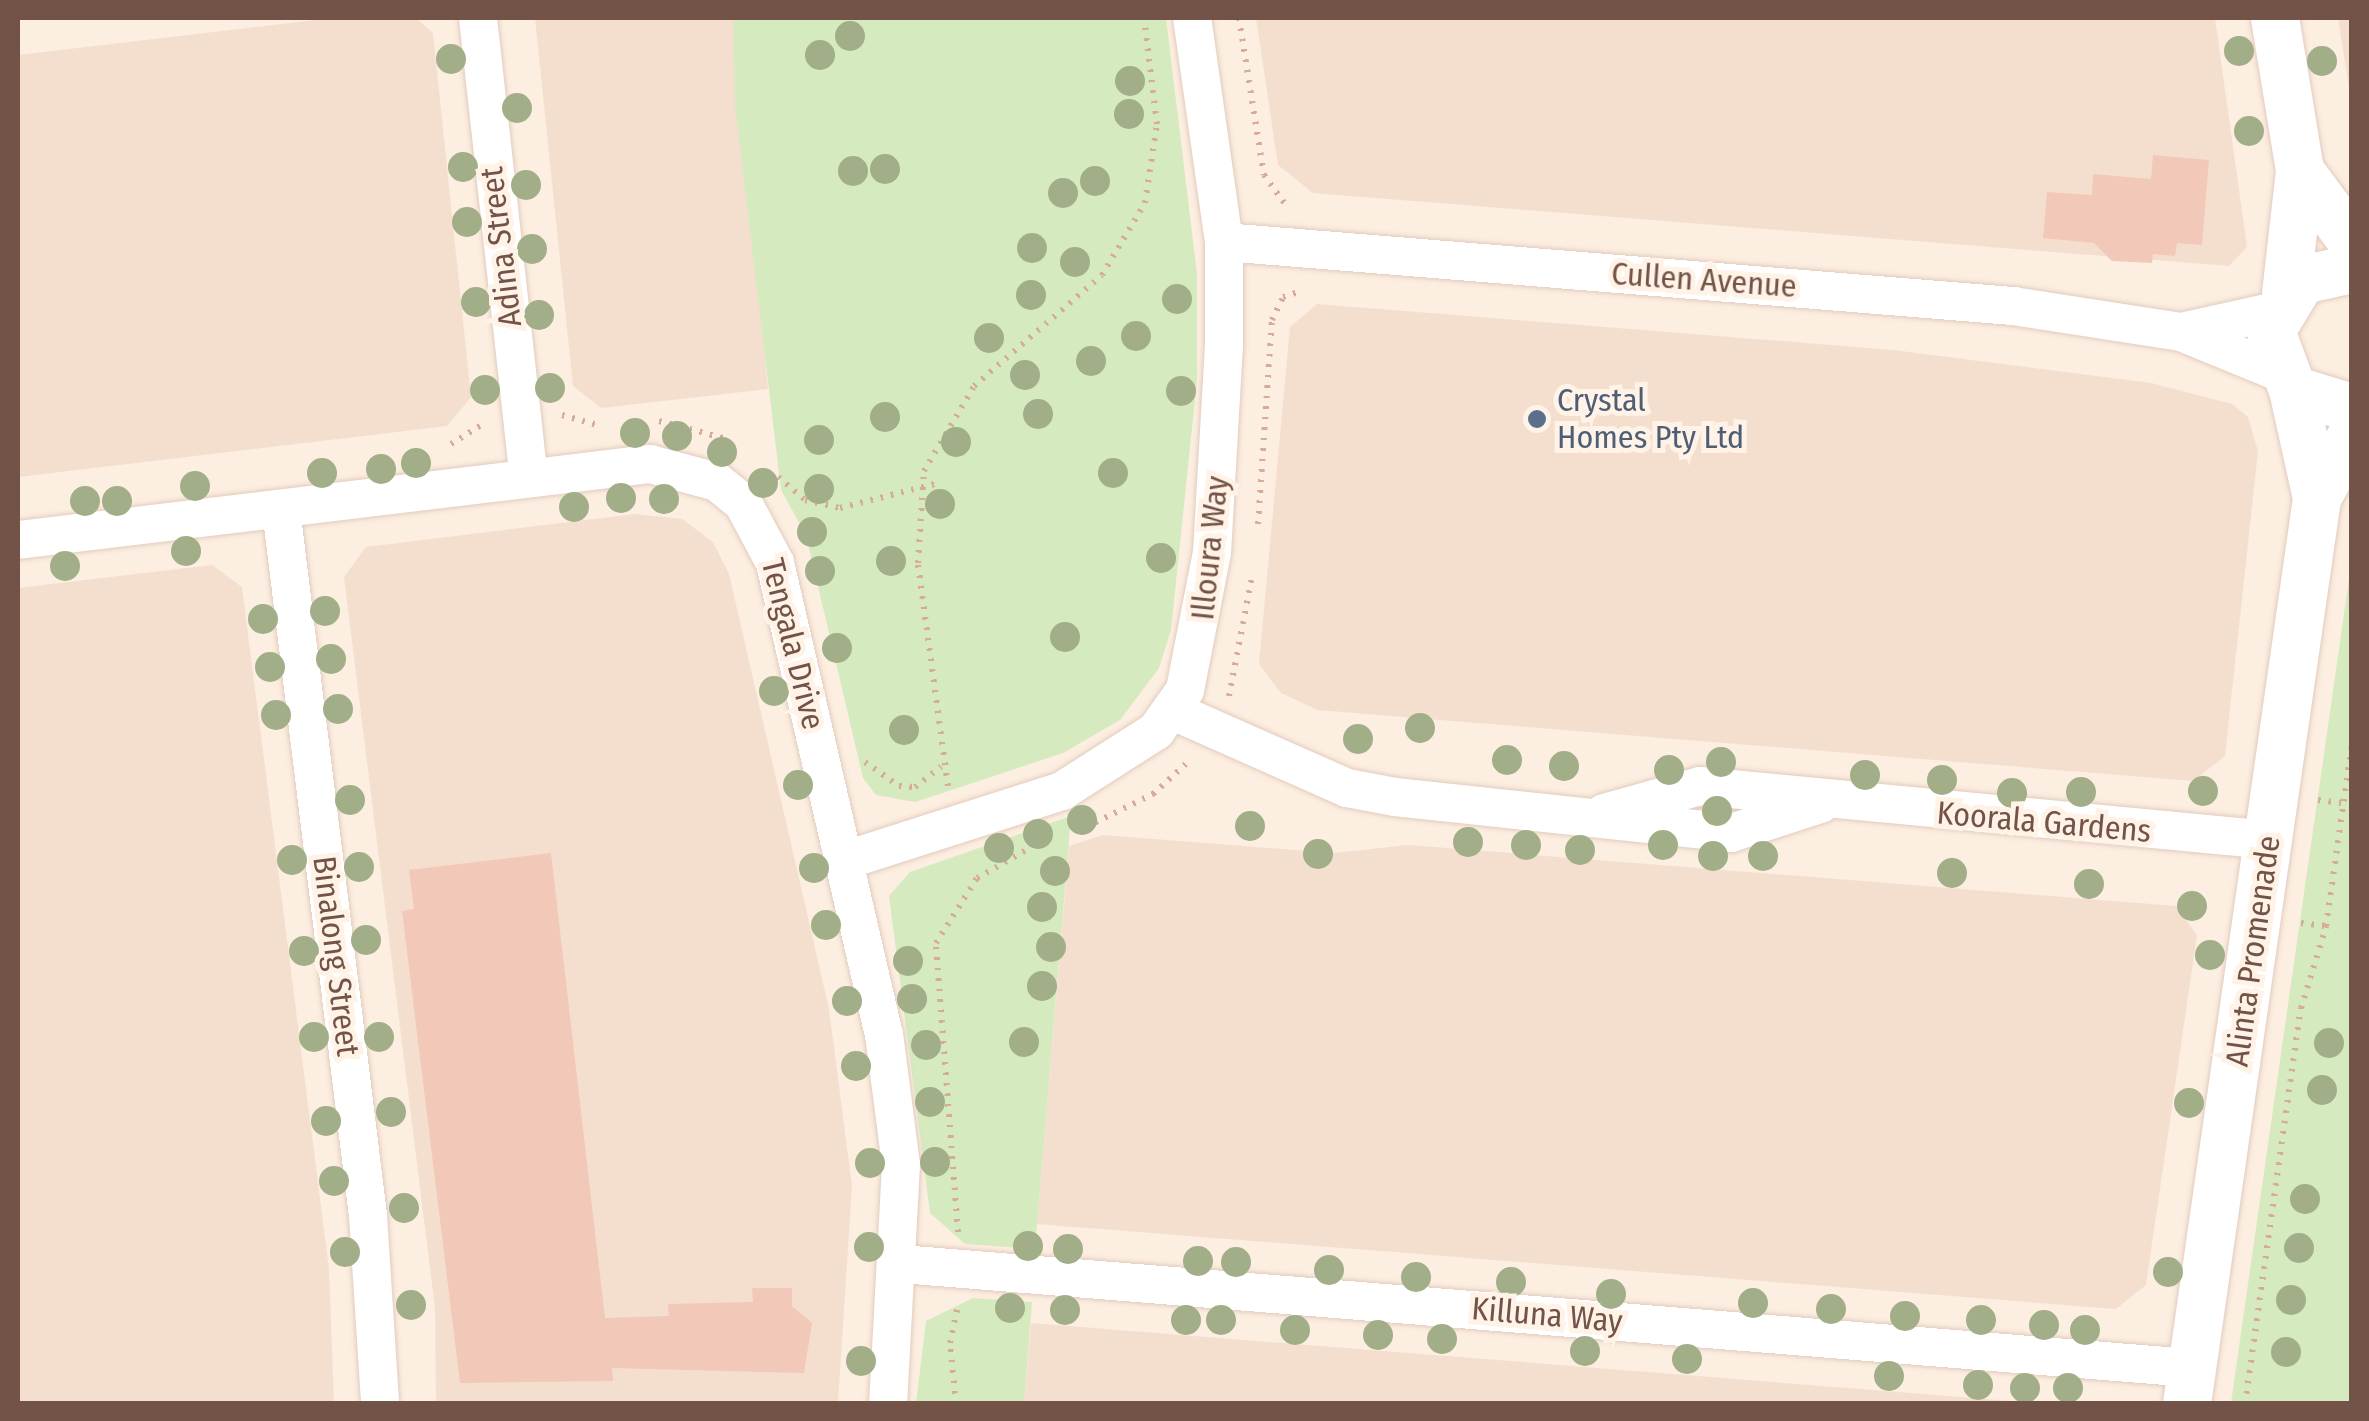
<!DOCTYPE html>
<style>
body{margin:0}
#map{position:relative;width:2369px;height:1421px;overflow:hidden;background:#fceee0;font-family:"Fira Sans Condensed",sans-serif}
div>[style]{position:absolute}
.residential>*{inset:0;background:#f4dfcf}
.green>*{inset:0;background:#d5eabf}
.building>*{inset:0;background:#f2c8b8}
.path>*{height:6px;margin-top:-3px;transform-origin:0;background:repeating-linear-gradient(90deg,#d7ab9b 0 2.5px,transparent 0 10.5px)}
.roads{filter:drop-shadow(0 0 2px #e2cbbf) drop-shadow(0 0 2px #e2cbbf)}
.minor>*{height:38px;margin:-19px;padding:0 19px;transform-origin:19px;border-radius:19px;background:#fff}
.tertiary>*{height:48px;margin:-24px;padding:0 24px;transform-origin:24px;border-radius:24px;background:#fff}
.trees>*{width:30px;height:30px;margin:-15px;border-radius:50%;background:#a1ae87}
.dots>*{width:28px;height:28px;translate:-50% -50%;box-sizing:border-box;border:5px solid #fff2e7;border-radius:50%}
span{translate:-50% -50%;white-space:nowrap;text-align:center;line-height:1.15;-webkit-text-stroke:10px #fff2e7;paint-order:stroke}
.street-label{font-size:32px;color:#735247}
.service-label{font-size:32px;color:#4e5e75}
.left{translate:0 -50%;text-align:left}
.frame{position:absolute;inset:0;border:20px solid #735247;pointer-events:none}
</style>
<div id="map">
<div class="residential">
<div style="clip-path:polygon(333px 18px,416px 18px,433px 33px,471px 397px,447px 426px,18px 477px,18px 55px)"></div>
<div style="clip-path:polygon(535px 18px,733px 18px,768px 389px,601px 408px,573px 386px)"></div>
<div style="clip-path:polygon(1256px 18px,2215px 18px,2247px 247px,2229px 266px,1313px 193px,1278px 165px)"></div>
<div style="clip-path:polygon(2338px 18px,2351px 18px,2351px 100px)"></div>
<div style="clip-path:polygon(1317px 304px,1893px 350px,2151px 383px,2232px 404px,2248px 417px,2258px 451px,2225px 756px,2193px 781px,1318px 710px,1281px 693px,1259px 664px,1290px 327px)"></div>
<div style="clip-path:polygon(635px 514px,682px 519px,713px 542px,729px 574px,829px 1009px,852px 1186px,838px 1403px,436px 1403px,435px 1308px,344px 577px,366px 547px)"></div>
<div style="clip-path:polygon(212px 565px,242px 587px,329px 1269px,334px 1403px,18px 1403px,18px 588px)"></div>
<div style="clip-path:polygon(1103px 835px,1333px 853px,1409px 845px,2176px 906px,2197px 935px,2146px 1285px,2116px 1309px,1037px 1224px,1069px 846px)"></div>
<div style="clip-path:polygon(1031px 1323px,2037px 1403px,1024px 1404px)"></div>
</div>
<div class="green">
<div style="clip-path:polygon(733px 18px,1166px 18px,1197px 274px,1197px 380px,1171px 630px,1159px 668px,1120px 720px,1063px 753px,915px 802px,876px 795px,863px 778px,806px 535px,781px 490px,735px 106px)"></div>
<div style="clip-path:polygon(2351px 565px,2351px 1403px,2231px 1403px)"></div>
<div style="clip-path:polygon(1071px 816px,1035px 1249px,965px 1244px,930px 1213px,889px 896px,910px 872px)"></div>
<div style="clip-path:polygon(973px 1298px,1032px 1302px,1024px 1403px,916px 1403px,926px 1321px)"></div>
</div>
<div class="building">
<div style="clip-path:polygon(2153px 155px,2209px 160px,2202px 245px,2177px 243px,2175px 256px,2153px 254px,2152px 263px,2112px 261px,2094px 243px,2043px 238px,2047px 192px,2092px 195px,2093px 174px,2151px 179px)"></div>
<div style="clip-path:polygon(551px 853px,605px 1318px,669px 1316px,668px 1304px,753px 1302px,752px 1288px,792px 1288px,792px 1306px,812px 1323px,804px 1373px,612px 1368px,613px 1381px,460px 1383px,402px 911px,414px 909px,409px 870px)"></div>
</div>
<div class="path">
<div style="left:1239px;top:18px;width:159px;rotate:81deg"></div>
<div style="left:1264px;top:175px;width:37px;rotate:54deg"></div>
<div style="left:562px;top:415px;width:41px;rotate:15.8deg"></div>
<div style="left:659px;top:421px;width:66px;rotate:14.9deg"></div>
<div style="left:451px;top:444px;width:40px;rotate:-32deg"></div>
<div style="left:778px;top:477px;width:35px;rotate:40deg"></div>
<div style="left:805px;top:500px;width:36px;rotate:13deg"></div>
<div style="left:840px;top:508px;width:98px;rotate:-14.2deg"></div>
<div style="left:1258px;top:524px;width:204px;rotate:-86.1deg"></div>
<div style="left:1272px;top:320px;width:25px;rotate:-64deg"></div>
<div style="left:1283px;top:297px;width:16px;rotate:-18deg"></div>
<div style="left:1229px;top:696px;width:122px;rotate:-79.1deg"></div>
<div style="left:865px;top:762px;width:42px;rotate:35.2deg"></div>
<div style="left:899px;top:786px;width:16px;rotate:4deg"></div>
<div style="left:915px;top:787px;width:33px;rotate:-38deg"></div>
<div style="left:948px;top:786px;width:225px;rotate:-97.7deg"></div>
<div style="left:918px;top:563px;width:92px;rotate:-86.3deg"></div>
<div style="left:924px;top:471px;width:99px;rotate:-59.5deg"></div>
<div style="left:974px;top:386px;width:169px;rotate:-40.9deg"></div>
<div style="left:1102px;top:275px;width:84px;rotate:-59.2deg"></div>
<div style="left:1145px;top:203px;width:80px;rotate:-81.4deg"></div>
<div style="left:1157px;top:124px;width:107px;rotate:-97deg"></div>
<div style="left:2318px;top:800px;width:25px;rotate:7deg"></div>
<div style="left:1086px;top:827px;width:75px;rotate:-26.2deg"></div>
<div style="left:1153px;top:794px;width:47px;rotate:-42.4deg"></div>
<div style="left:2301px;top:923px;width:25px;rotate:7deg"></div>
<div style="left:958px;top:1232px;width:290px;rotate:-94.4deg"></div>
<div style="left:936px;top:943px;width:77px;rotate:-57.8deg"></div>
<div style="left:977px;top:878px;width:59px;rotate:-29.6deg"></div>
<div style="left:956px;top:1404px;width:61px;rotate:-95.6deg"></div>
<div style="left:950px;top:1343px;width:34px;rotate:-78deg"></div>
<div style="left:2245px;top:1404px;width:400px;rotate:-82deg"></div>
<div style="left:2301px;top:1008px;width:86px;rotate:-73deg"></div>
<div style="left:2326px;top:926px;width:184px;rotate:-81.9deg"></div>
</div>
<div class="roads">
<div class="minor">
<div style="left:478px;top:18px;width:462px;rotate:83.7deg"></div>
<div style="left:1224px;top:242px;width:792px;rotate:4.64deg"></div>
<div style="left:2013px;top:306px;width:170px;rotate:8.8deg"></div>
<div style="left:2181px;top:332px;width:106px;rotate:22.2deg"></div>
<div style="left:2181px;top:332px;width:97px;rotate:-12.5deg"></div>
<div style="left:281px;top:509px;width:712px;rotate:82.98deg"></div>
<div style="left:368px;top:1216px;width:188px;rotate:86.3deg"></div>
<div style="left:18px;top:540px;width:637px;rotate:-6.86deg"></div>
<div style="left:650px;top:464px;width:69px;rotate:15deg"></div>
<div style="left:717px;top:482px;width:33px;rotate:39deg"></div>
<div style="left:743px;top:503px;width:68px;rotate:61.9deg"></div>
<div style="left:775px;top:563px;width:483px;rotate:77deg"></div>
<div style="left:884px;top:1034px;width:132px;rotate:82.6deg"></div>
<div style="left:901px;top:1165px;width:239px;rotate:93.1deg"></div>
<div style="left:1173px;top:711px;width:190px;rotate:23.9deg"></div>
<div style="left:1347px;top:788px;width:49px;rotate:10.6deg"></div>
<div style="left:1395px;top:797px;width:338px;rotate:6.1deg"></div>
<div style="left:1731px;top:833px;width:94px;rotate:-18deg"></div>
<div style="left:1604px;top:813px;width:100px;rotate:-15.7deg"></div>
<div style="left:1700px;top:786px;width:572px;rotate:5.42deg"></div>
<div style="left:846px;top:860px;width:227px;rotate:-17.7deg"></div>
<div style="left:1062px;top:791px;width:112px;rotate:-32.6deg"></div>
<div style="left:1156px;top:731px;width:50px;rotate:-54.7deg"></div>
<div style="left:1185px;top:690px;width:140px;rotate:-78.9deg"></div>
<div style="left:1212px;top:553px;width:207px;rotate:-86.7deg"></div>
<div style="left:1224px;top:346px;width:104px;rotate:-90deg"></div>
<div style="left:1224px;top:242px;width:226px;rotate:-98.1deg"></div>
<div style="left:901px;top:1264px;width:1295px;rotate:4.61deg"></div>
</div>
<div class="tertiary">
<div style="left:2275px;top:18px;width:155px;rotate:80.7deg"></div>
<div style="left:2300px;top:171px;width:124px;rotate:96.5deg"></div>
<div style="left:2300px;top:171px;width:87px;rotate:53.4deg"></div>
<div style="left:2352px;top:269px;width:51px;rotate:167.6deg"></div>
<div style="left:2302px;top:280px;width:60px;rotate:121.3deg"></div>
<div style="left:2271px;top:331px;width:63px;rotate:69.6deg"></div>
<div style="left:2293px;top:390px;width:62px;rotate:17deg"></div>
<div style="left:2317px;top:498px;width:72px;rotate:-60.9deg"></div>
<div style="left:2187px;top:1404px;width:915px;rotate:-81.83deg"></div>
<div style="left:2317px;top:498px;width:111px;rotate:-102.5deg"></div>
</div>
</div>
<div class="trees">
<div style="left:850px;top:36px"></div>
<div style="left:2239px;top:51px"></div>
<div style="left:820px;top:55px"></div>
<div style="left:451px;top:59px"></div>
<div style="left:2322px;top:61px"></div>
<div style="left:1130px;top:81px"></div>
<div style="left:517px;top:108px"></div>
<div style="left:1129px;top:114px"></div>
<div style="left:2249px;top:131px"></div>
<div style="left:463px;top:167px"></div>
<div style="left:885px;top:169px"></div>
<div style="left:853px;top:171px"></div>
<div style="left:1095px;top:181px"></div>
<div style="left:526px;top:185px"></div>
<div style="left:1063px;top:193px"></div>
<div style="left:467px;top:222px"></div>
<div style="left:1032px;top:248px"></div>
<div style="left:532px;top:249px"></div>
<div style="left:1075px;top:262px"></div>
<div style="left:1031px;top:295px"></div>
<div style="left:1177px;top:299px"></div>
<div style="left:476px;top:302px"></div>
<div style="left:539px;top:315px"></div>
<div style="left:1136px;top:336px"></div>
<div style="left:989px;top:338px"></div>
<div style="left:1091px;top:361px"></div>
<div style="left:1025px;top:375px"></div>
<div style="left:550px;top:388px"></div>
<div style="left:485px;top:390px"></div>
<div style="left:1181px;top:391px"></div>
<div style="left:1038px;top:414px"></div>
<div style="left:885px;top:417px"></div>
<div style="left:635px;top:433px"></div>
<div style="left:677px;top:436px"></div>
<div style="left:819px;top:440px"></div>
<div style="left:956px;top:442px"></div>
<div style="left:722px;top:452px"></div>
<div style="left:416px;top:463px"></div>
<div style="left:381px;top:469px"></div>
<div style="left:322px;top:473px"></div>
<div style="left:1113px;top:473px"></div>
<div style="left:763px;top:483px"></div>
<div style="left:195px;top:486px"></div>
<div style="left:819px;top:489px"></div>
<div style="left:621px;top:498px"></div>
<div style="left:664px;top:499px"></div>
<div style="left:85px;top:501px"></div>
<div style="left:117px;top:501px"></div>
<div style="left:940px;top:504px"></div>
<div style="left:574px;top:507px"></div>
<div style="left:812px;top:532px"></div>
<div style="left:186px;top:551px"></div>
<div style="left:1161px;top:558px"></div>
<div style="left:891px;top:561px"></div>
<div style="left:65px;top:566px"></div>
<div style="left:820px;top:571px"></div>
<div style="left:325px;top:611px"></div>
<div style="left:263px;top:619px"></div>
<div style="left:1065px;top:637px"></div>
<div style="left:837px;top:648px"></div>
<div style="left:331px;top:659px"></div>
<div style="left:270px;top:667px"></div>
<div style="left:774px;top:691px"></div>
<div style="left:338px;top:709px"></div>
<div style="left:276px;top:715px"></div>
<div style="left:1420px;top:728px"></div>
<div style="left:904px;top:730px"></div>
<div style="left:1358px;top:739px"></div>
<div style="left:1507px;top:760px"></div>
<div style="left:1721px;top:762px"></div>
<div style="left:1564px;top:766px"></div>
<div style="left:1669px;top:770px"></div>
<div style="left:1865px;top:775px"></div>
<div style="left:1942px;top:780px"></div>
<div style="left:798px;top:785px"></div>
<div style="left:2203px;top:791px"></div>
<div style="left:2081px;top:792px"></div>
<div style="left:2012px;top:793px"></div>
<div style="left:350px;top:800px"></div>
<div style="left:1717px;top:811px"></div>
<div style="left:1082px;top:820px"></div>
<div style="left:1250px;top:826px"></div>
<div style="left:1038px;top:834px"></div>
<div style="left:1468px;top:842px"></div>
<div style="left:1526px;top:845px"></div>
<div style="left:1663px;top:845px"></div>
<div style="left:999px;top:848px"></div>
<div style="left:1580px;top:850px"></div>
<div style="left:1318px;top:854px"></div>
<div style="left:1713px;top:856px"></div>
<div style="left:1763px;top:856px"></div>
<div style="left:292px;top:860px"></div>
<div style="left:359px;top:867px"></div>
<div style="left:814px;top:868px"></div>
<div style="left:1055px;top:871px"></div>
<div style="left:1952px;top:873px"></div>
<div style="left:2089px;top:884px"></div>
<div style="left:2192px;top:906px"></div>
<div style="left:1042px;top:907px"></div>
<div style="left:826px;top:925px"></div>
<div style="left:366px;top:940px"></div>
<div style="left:1051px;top:947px"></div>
<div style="left:304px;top:951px"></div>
<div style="left:2210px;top:955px"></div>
<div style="left:908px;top:961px"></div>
<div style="left:1042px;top:986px"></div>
<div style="left:912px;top:999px"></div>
<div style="left:847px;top:1001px"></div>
<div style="left:314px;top:1037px"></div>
<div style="left:379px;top:1037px"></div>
<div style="left:1024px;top:1042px"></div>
<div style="left:2329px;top:1043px"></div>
<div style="left:926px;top:1045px"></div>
<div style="left:856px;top:1066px"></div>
<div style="left:2322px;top:1090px"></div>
<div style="left:930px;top:1102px"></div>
<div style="left:2189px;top:1103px"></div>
<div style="left:391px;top:1112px"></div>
<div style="left:326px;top:1121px"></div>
<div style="left:935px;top:1162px"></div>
<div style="left:870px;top:1163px"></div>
<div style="left:334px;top:1181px"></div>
<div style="left:2305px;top:1199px"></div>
<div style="left:404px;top:1208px"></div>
<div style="left:1028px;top:1246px"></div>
<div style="left:869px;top:1247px"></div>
<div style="left:2299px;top:1248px"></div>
<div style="left:1068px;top:1249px"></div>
<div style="left:345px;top:1252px"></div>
<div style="left:1198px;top:1261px"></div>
<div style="left:1236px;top:1262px"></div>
<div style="left:1329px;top:1270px"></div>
<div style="left:2168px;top:1272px"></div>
<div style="left:1416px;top:1277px"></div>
<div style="left:1511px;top:1282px"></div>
<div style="left:1611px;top:1294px"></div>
<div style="left:2291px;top:1300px"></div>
<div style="left:1753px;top:1303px"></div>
<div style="left:411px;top:1305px"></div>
<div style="left:1010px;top:1308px"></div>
<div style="left:1831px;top:1309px"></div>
<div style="left:1065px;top:1310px"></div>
<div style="left:1905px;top:1316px"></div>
<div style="left:1186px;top:1320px"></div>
<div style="left:1221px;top:1320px"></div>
<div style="left:1981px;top:1320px"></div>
<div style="left:2044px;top:1325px"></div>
<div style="left:1295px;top:1330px"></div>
<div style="left:2085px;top:1330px"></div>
<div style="left:1378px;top:1335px"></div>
<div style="left:1442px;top:1339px"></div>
<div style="left:1585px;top:1351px"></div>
<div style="left:2286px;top:1352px"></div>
<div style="left:1687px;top:1359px"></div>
<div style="left:861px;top:1361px"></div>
<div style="left:1889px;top:1376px"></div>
<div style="left:1978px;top:1385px"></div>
<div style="left:2025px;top:1388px"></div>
<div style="left:2068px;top:1388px"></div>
</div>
<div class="dots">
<div style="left:1537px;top:419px;background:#5c6f8a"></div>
</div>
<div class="street-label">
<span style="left:501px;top:247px;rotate:-97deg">Adina Street</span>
<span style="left:1704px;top:280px;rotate:4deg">Cullen Avenue</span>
<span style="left:1210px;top:548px;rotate:-84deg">Illoura Way</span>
<span style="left:793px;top:644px;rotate:76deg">Tengala Drive</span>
<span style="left:2044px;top:822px;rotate:5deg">Koorala Gardens</span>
<span style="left:2253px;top:951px;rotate:-82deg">Alinta Promenade</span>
<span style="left:336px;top:956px;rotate:83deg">Binalong Street</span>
<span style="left:1547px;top:1315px;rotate:5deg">Killuna Way</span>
</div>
<div class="service-label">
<span class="left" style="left:1557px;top:419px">Crystal<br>Homes Pty Ltd</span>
</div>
<div class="frame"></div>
</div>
